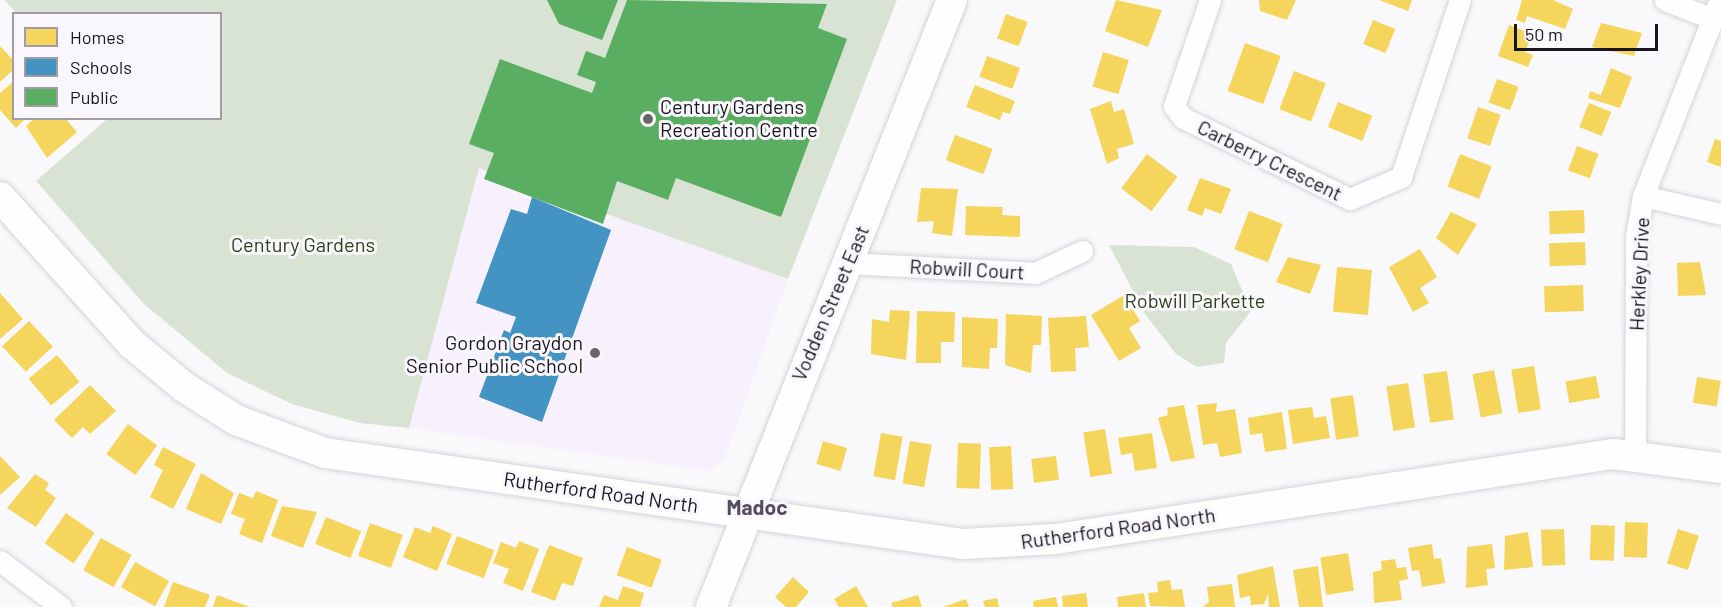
<!DOCTYPE html>
<style>
body{margin:0}
#map{position:relative;width:1721px;height:607px;overflow:hidden;background:#f9f8fb;font-family:Barlow,sans-serif}
div>[style]{position:absolute}
.built>*{inset:0;background:#f6f1fd}
.green>*{inset:0;background:#d9e3d3}
.homes>*{inset:0;background:#f6d55c;transform-origin:0 0}
.schools>*{inset:0;background:#4393c3}
.public>*{inset:0;background:#5aae61}
.roads{filter:drop-shadow(0 0 2px #d5d3d9) drop-shadow(0 0 2px #d5d3d9)}
.street>*{height:21px;margin:-10.5px;padding:0 10.5px;transform-origin:10.5px;border-radius:10.5px;background:#fefefe}
.secondary>*{height:30px;margin:-15px;padding:0 15px;transform-origin:15px;border-radius:15px;background:#fefefe}
.dots>*{width:16px;height:16px;translate:-50% -50%;box-sizing:border-box;border:3px solid #f9f7fc;border-radius:50%}
span{translate:-50% -50%;white-space:nowrap;text-align:center;line-height:1.15;-webkit-text-stroke:6px #f9f7fc;paint-order:stroke}
.poi-label{font-size:20px;color:#1a161f}
.left{translate:0 -50%;text-align:left}
.right{translate:-100% -50%;text-align:right}
.street-label{font-size:20px;color:#1a161f}
.park-label{font-size:20px;color:#2b4316}
.neighbourhood-label{font-size:21px;color:#554c60;font-weight:700}
.legend{position:absolute;left:12px;top:12px;width:210px;height:108px;box-sizing:border-box;background:#f9f7fc;border:2px solid #a09da4;margin:0;padding:8px 10px;list-style:none;font-size:18px;color:#1a161f}
.legend li{display:flex;align-items:center;gap:12px;height:30px}
.legend b{width:30px;border:2px solid #a09da4}
.scale{position:absolute;left:1514px;top:24px;width:144px;height:27px;box-sizing:border-box;border:3px solid #1a161f;border-top:0;padding-left:8px;font-size:18px;line-height:21px;white-space:nowrap;color:#1a161f;-webkit-text-stroke:4px #f9f7fc;paint-order:stroke}
</style>
<div id="map">
<div class="built">
<div style="clip-path:polygon(479px 167px,788px 279px,725px 458px,710px 471px,409px 428px)"></div>
</div>
<div class="green">
<div style="clip-path:polygon(4px 0,897px 0,788px 279px,479px 168px,409px 428px,360px 423px,292px 404px,227px 373px,144px 304px,36px 181px,107px 119px,220px 118px,220px 14px,16px 13px)"></div>
<div style="clip-path:polygon(1109px 245px,1194px 247px,1231px 264px,1251px 311px,1226px 343px,1224px 363px,1197px 367px,1176px 354px,1145px 314px)"></div>
</div>
<div class="homes">
<div style="clip-path:polygon(1116px 0,1162px 10px,1148px 47px,1105px 31px)"></div>
<div style="clip-path:polygon(1259px 0,1296px 0,1287px 20px,1260px 11px)"></div>
<div style="clip-path:polygon(1379px 0,1412px 0,1408px 11px)"></div>
<div style="clip-path:polygon(1522px 0,1553px 0,1573px 9px,1565px 29px,1527px 16px,1525px 23px,1516px 20px)"></div>
<div style="left:1006px;top:14px;width:23px;height:26px;rotate:20deg"></div>
<div style="left:1373px;top:20px;width:24px;height:26px;rotate:22deg"></div>
<div style="clip-path:polygon(1601px 23px,1642px 33px,1634px 56px,1592px 47px)"></div>
<div style="clip-path:polygon(1509px 25px,1532px 34px,1525px 52px,1533px 55px,1528px 67px,1498px 56px)"></div>
<div style="left:1245px;top:43px;width:38px;height:51px;rotate:20deg"></div>
<div style="clip-path:polygon(0 46px,14px 61px,14px 69px,0 82px)"></div>
<div style="left:1103px;top:52px;width:27px;height:36px;rotate:17deg"></div>
<div style="left:987px;top:56px;width:35px;height:22px;rotate:20deg"></div>
<div style="clip-path:polygon(1611px 68px,1632px 77px,1620px 108px,1588px 98px,1590px 91px,1601px 95px)"></div>
<div style="left:1294px;top:71px;width:34px;height:41px;rotate:21deg"></div>
<div style="left:1497px;top:79px;width:23px;height:25px;rotate:20deg"></div>
<div style="clip-path:polygon(14px 81px,14px 118px,26px 118px,16px 128px,0 110px,0 93px)"></div>
<div style="clip-path:polygon(975px 85px,1015px 101px,1010px 114px,1003px 112px,1000px 120px,966px 107px)"></div>
<div style="clip-path:polygon(1111px 101px,1114px 112px,1124px 109px,1134px 144px,1117px 149px,1119px 158px,1107px 164px,1090px 109px)"></div>
<div style="left:1338px;top:102px;width:37px;height:27px;rotate:22deg"></div>
<div style="left:1589px;top:103px;width:24px;height:26px;rotate:22deg"></div>
<div style="left:1478px;top:107px;width:24px;height:33px;rotate:19deg"></div>
<div style="clip-path:polygon(35px 118px,65px 118px,77px 132px,47px 158px,26px 126px)"></div>
<div style="left:955px;top:135px;width:40px;height:27px;rotate:20deg"></div>
<div style="clip-path:polygon(1715px 139px,1721px 141px,1721px 167px,1707px 162px)"></div>
<div style="left:1577px;top:146px;width:23px;height:26px;rotate:20deg"></div>
<div style="left:1147px;top:154px;width:38px;height:43px;rotate:37deg"></div>
<div style="left:1460px;top:154px;width:34px;height:35px;rotate:21deg"></div>
<div style="clip-path:polygon(1200px 178px,1231px 189px,1221px 214px,1205px 208px,1202px 216px,1187px 210px)"></div>
<div style="clip-path:polygon(921px 188px,958px 189px,952px 236px,932px 233px,934px 221px,917px 222px)"></div>
<div style="clip-path:polygon(966px 206px,1003px 207px,1002px 215px,1020px 216px,1020px 237px,965px 235px)"></div>
<div style="left:1584px;top:210px;width:23px;height:35px;rotate:88deg"></div>
<div style="left:1249px;top:211px;width:36px;height:41px;rotate:21deg"></div>
<div style="clip-path:polygon(1451px 212px,1477px 224px,1458px 255px,1436px 238px)"></div>
<div style="left:1585px;top:242px;width:23px;height:36px;rotate:88deg"></div>
<div style="clip-path:polygon(1420px 249px,1437px 277px,1420px 288px,1429px 303px,1413px 312px,1389px 267px)"></div>
<div style="clip-path:polygon(1288px 257px,1321px 265px,1310px 294px,1276px 282px)"></div>
<div style="clip-path:polygon(1700px 262px,1706px 295px,1678px 296px,1677px 263px)"></div>
<div style="left:1337px;top:267px;width:35px;height:45px;rotate:5deg"></div>
<div style="left:1583px;top:285px;width:26px;height:39px;rotate:88deg"></div>
<div style="clip-path:polygon(0 293px,23px 319px,0 339px)"></div>
<div style="clip-path:polygon(1124px 295px,1140px 321px,1129px 328px,1141px 348px,1119px 361px,1091px 315px)"></div>
<div style="clip-path:polygon(890px 310px,910px 311px,906px 360px,871px 354px,872px 319px,889px 322px)"></div>
<div style="clip-path:polygon(917px 311px,955px 312px,954px 342px,941px 342px,941px 363px,916px 363px)"></div>
<div style="clip-path:polygon(1006px 314px,1042px 316px,1041px 345px,1033px 345px,1031px 373px,1005px 365px)"></div>
<div style="clip-path:polygon(1086px 316px,1089px 347px,1075px 348px,1076px 371px,1051px 372px,1048px 318px)"></div>
<div style="clip-path:polygon(962px 317px,998px 319px,997px 348px,990px 348px,989px 369px,962px 367px)"></div>
<div style="left:29px;top:321px;width:35px;height:37px;rotate:47deg"></div>
<div style="left:57px;top:355px;width:35px;height:37px;rotate:50deg"></div>
<div style="left:1534px;top:366px;width:44px;height:23px;rotate:81deg"></div>
<div style="left:1494px;top:370px;width:44px;height:22px;rotate:79deg"></div>
<div style="left:1447px;top:371px;width:49px;height:24px;rotate:82deg"></div>
<div style="left:1596px;top:376px;width:22px;height:31px;rotate:80deg"></div>
<div style="left:1697px;top:377px;width:24px;height:26px;rotate:9deg"></div>
<div style="left:1408px;top:383px;width:45px;height:22px;rotate:81deg"></div>
<div style="clip-path:polygon(90px 385px,116px 411px,90px 434px,83px 427px,72px 438px,54px 420px)"></div>
<div style="left:1353px;top:395px;width:42px;height:23px;rotate:82deg"></div>
<div style="clip-path:polygon(1217px 403px,1216px 412px,1235px 409px,1242px 453px,1220px 457px,1217px 443px,1203px 445px,1197px 405px)"></div>
<div style="clip-path:polygon(1184px 405px,1195px 458px,1171px 462px,1158px 418px,1168px 415px,1167px 408px)"></div>
<div style="clip-path:polygon(1312px 407px,1314px 418px,1326px 416px,1330px 438px,1293px 444px,1288px 410px)"></div>
<div style="clip-path:polygon(1282px 412px,1287px 449px,1265px 452px,1262px 433px,1250px 435px,1248px 418px)"></div>
<div style="left:128px;top:424px;width:36px;height:37px;rotate:36deg"></div>
<div style="left:1105px;top:429px;width:45px;height:22px;rotate:81deg"></div>
<div style="left:881px;top:433px;width:22px;height:44px;rotate:10deg"></div>
<div style="clip-path:polygon(1152px 433px,1157px 468px,1135px 471px,1132px 453px,1121px 455px,1118px 438px)"></div>
<div style="left:823px;top:441px;width:25px;height:24px;rotate:16deg"></div>
<div style="left:910px;top:441px;width:22px;height:43px;rotate:10deg"></div>
<div style="left:958px;top:443px;width:23px;height:45px;rotate:2deg"></div>
<div style="left:1011px;top:446px;width:43px;height:22px;rotate:87deg"></div>
<div style="clip-path:polygon(163px 447px,196px 464px,173px 509px,150px 497px,163px 470px,154px 465px)"></div>
<div style="clip-path:polygon(0 456px,20px 477px,0 495px)"></div>
<div style="left:1056px;top:456px;width:24px;height:25px;rotate:83deg"></div>
<div style="clip-path:polygon(201px 473px,234px 493px,221px 524px,186px 509px)"></div>
<div style="clip-path:polygon(35px 474px,49px 483px,45px 490px,56px 498px,36px 527px,7px 508px)"></div>
<div style="clip-path:polygon(256px 491px,278px 500px,262px 543px,239px 534px,245px 519px,231px 514px,239px 493px,253px 498px)"></div>
<div style="clip-path:polygon(282px 506px,317px 512px,303px 548px,271px 536px)"></div>
<div style="left:66px;top:513px;width:35px;height:37px;rotate:35deg"></div>
<div style="left:326px;top:517px;width:38px;height:29px;rotate:22deg"></div>
<div style="left:1625px;top:522px;width:23px;height:35px;rotate:2deg"></div>
<div style="left:370px;top:523px;width:35px;height:35px;rotate:20deg"></div>
<div style="left:1591px;top:525px;width:24px;height:35px;rotate:2deg"></div>
<div style="clip-path:polygon(433px 526px,452px 534px,437px 571px,403px 557px,415px 527px,430px 533px)"></div>
<div style="left:1564px;top:529px;width:36px;height:23px;rotate:88deg"></div>
<div style="left:1678px;top:529px;width:22px;height:36px;rotate:18deg"></div>
<div style="clip-path:polygon(1528px 532px,1533px 567px,1504px 570px,1505px 536px)"></div>
<div style="left:457px;top:536px;width:40px;height:30px;rotate:21deg"></div>
<div style="left:101px;top:538px;width:35px;height:37px;rotate:29deg"></div>
<div style="clip-path:polygon(519px 541px,539px 549px,523px 591px,503px 583px,509px 569px,493px 563px,501px 542px,516px 548px)"></div>
<div style="clip-path:polygon(1432px 544px,1434px 559px,1441px 558px,1445px 583px,1422px 587px,1419px 570px,1412px 571px,1408px 548px)"></div>
<div style="clip-path:polygon(1492px 544px,1495px 568px,1486px 569px,1488px 585px,1466px 588px,1467px 547px)"></div>
<div style="clip-path:polygon(549px 545px,583px 558px,573px 586px,562px 583px,555px 601px,531px 592px)"></div>
<div style="left:627px;top:547px;width:37px;height:30px;rotate:20deg"></div>
<div style="left:1348px;top:553px;width:38px;height:28px;rotate:81deg"></div>
<div style="clip-path:polygon(1395px 559px,1397px 568px,1406px 567px,1408px 579px,1399px 581px,1402px 600px,1374px 603px,1373px 572px,1382px 570px,1381px 561px)"></div>
<div style="left:135px;top:562px;width:39px;height:29px;rotate:29deg"></div>
<div style="clip-path:polygon(1273px 566px,1280px 607px,1269px 607px,1268px 594px,1264px 604px,1251px 605px,1250px 596px,1240px 598px,1237px 575px)"></div>
<div style="clip-path:polygon(1318px 566px,1323px 607px,1299px 607px,1293px 570px)"></div>
<div style="clip-path:polygon(793px 577px,809px 592px,796px 607px,786px 607px,775px 597px)"></div>
<div style="clip-path:polygon(1170px 580px,1172px 590px,1182px 589px,1185px 607px,1150px 606px,1148px 593px,1158px 592px,1157px 582px)"></div>
<div style="clip-path:polygon(173px 582px,210px 595px,205px 607px,164px 607px)"></div>
<div style="clip-path:polygon(1232px 584px,1235px 607px,1203px 607px,1209px 602px,1207px 587px)"></div>
<div style="clip-path:polygon(623px 586px,644px 593px,640px 607px,599px 607px,604px 595px,618px 600px)"></div>
<div style="clip-path:polygon(856px 586px,868px 607px,839px 607px,834px 599px)"></div>
<div style="clip-path:polygon(1086px 593px,1088px 607px,1063px 607px,1062px 596px)"></div>
<div style="clip-path:polygon(1144px 593px,1146px 607px,1118px 607px,1117px 597px)"></div>
<div style="clip-path:polygon(217px 595px,250px 607px,213px 607px)"></div>
<div style="clip-path:polygon(918px 595px,922px 607px,893px 607px,891px 603px)"></div>
<div style="clip-path:polygon(1056px 597px,1058px 607px,1034px 607px,1033px 601px)"></div>
<div style="clip-path:polygon(997px 598px,999px 607px,985px 607px,983px 601px)"></div>
<div style="clip-path:polygon(966px 599px,969px 607px,943px 607px)"></div>
</div>
<div class="schools">
<div style="clip-path:polygon(532px 197px,611px 230px,542px 422px,479px 397px,504px 330px,510px 333px,516px 317px,476px 303px,511px 209px,527px 214px)"></div>
</div>
<div class="public">
<div style="clip-path:polygon(547px 0,618px 0,602px 40px,559px 24px)"></div>
<div style="clip-path:polygon(627px 0,827px 4px,818px 28px,847px 39px,781px 217px,676px 178px,668px 200px,617px 181px,603px 224px,484px 179px,494px 153px,469px 144px,500px 59px,592px 93px,596px 82px,577px 75px,586px 51px,605px 58px)"></div>
</div>
<div class="roads">
<div class="street">
<div style="left:1210px;top:0;width:112px;rotate:108.8deg"></div>
<div style="left:1174px;top:106px;width:15px;rotate:53deg"></div>
<div style="left:1183px;top:118px;width:186px;rotate:25.9deg"></div>
<div style="left:1350px;top:199px;width:56px;rotate:-23.3deg"></div>
<div style="left:1401px;top:177px;width:187px;rotate:-71.6deg"></div>
<div style="left:1665px;top:0;width:52px;rotate:21.6deg"></div>
<div style="left:1643px;top:196px;width:80px;rotate:13deg"></div>
<div style="left:847px;top:263px;width:188px;rotate:3deg"></div>
<div style="left:1035px;top:273px;width:52px;rotate:-25.1deg"></div>
<div style="left:1635px;top:454px;width:217px;rotate:-89.7deg"></div>
<div style="left:1636px;top:237px;width:42px;rotate:-80.3deg"></div>
<div style="left:1643px;top:196px;width:211px;rotate:-68.6deg"></div>
<div style="left:0;top:561px;width:76px;rotate:37deg"></div>
</div>
<div class="secondary">
<div style="left:0;top:197px;width:198px;rotate:48.1deg"></div>
<div style="left:132px;top:344px;width:67px;rotate:39.6deg"></div>
<div style="left:184px;top:387px;width:62px;rotate:32.4deg"></div>
<div style="left:236px;top:420px;width:95px;rotate:20.3deg"></div>
<div style="left:325px;top:453px;width:644px;rotate:8.12deg"></div>
<div style="left:963px;top:544px;width:93px;rotate:-3.1deg"></div>
<div style="left:1056px;top:539px;width:563px;rotate:-8.68deg"></div>
<div style="left:1613px;top:454px;width:109px;rotate:7.4deg"></div>
<div style="left:711px;top:607px;width:653px;rotate:-68.35deg"></div>
</div>
</div>
<div class="dots">
<div style="left:648px;top:119px;background:#68656c"></div>
<div style="left:595px;top:353px;background:#68656c"></div>
</div>
<div class="poi-label">
<span class="left" style="left:660px;top:118px">Century Gardens<br>Recreation Centre</span>
<span class="right" style="left:583px;top:354px">Gordon Graydon<br>Senior Public School</span>
</div>
<div class="street-label">
<span style="left:1270px;top:160px;rotate:26deg">Carberry Crescent</span>
<span style="left:967px;top:269px;rotate:3deg">Robwill Court</span>
<span style="left:1639px;top:274px;rotate:-87deg">Herkley Drive</span>
<span style="left:830px;top:303px;rotate:-67deg">Vodden Street East</span>
<span style="left:601px;top:492px;rotate:8deg">Rutherford Road North</span>
<span style="left:1118px;top:528px;rotate:-8deg">Rutherford Road North</span>
</div>
<div class="park-label">
<span style="left:303px;top:244px">Century Gardens</span>
<span style="left:1195px;top:300px">Robwill Parkette</span>
</div>
<div class="neighbourhood-label">
<span style="left:757px;top:507px">Madoc</span>
</div>
<ul class="legend">
<li><b style="height:16px;background:#f6d55c"></b>Homes</li>
<li><b style="height:16px;background:#4393c3"></b>Schools</li>
<li><b style="height:16px;background:#5aae61"></b>Public</li>
</ul>
<div class="scale">50 m</div>
</div>
